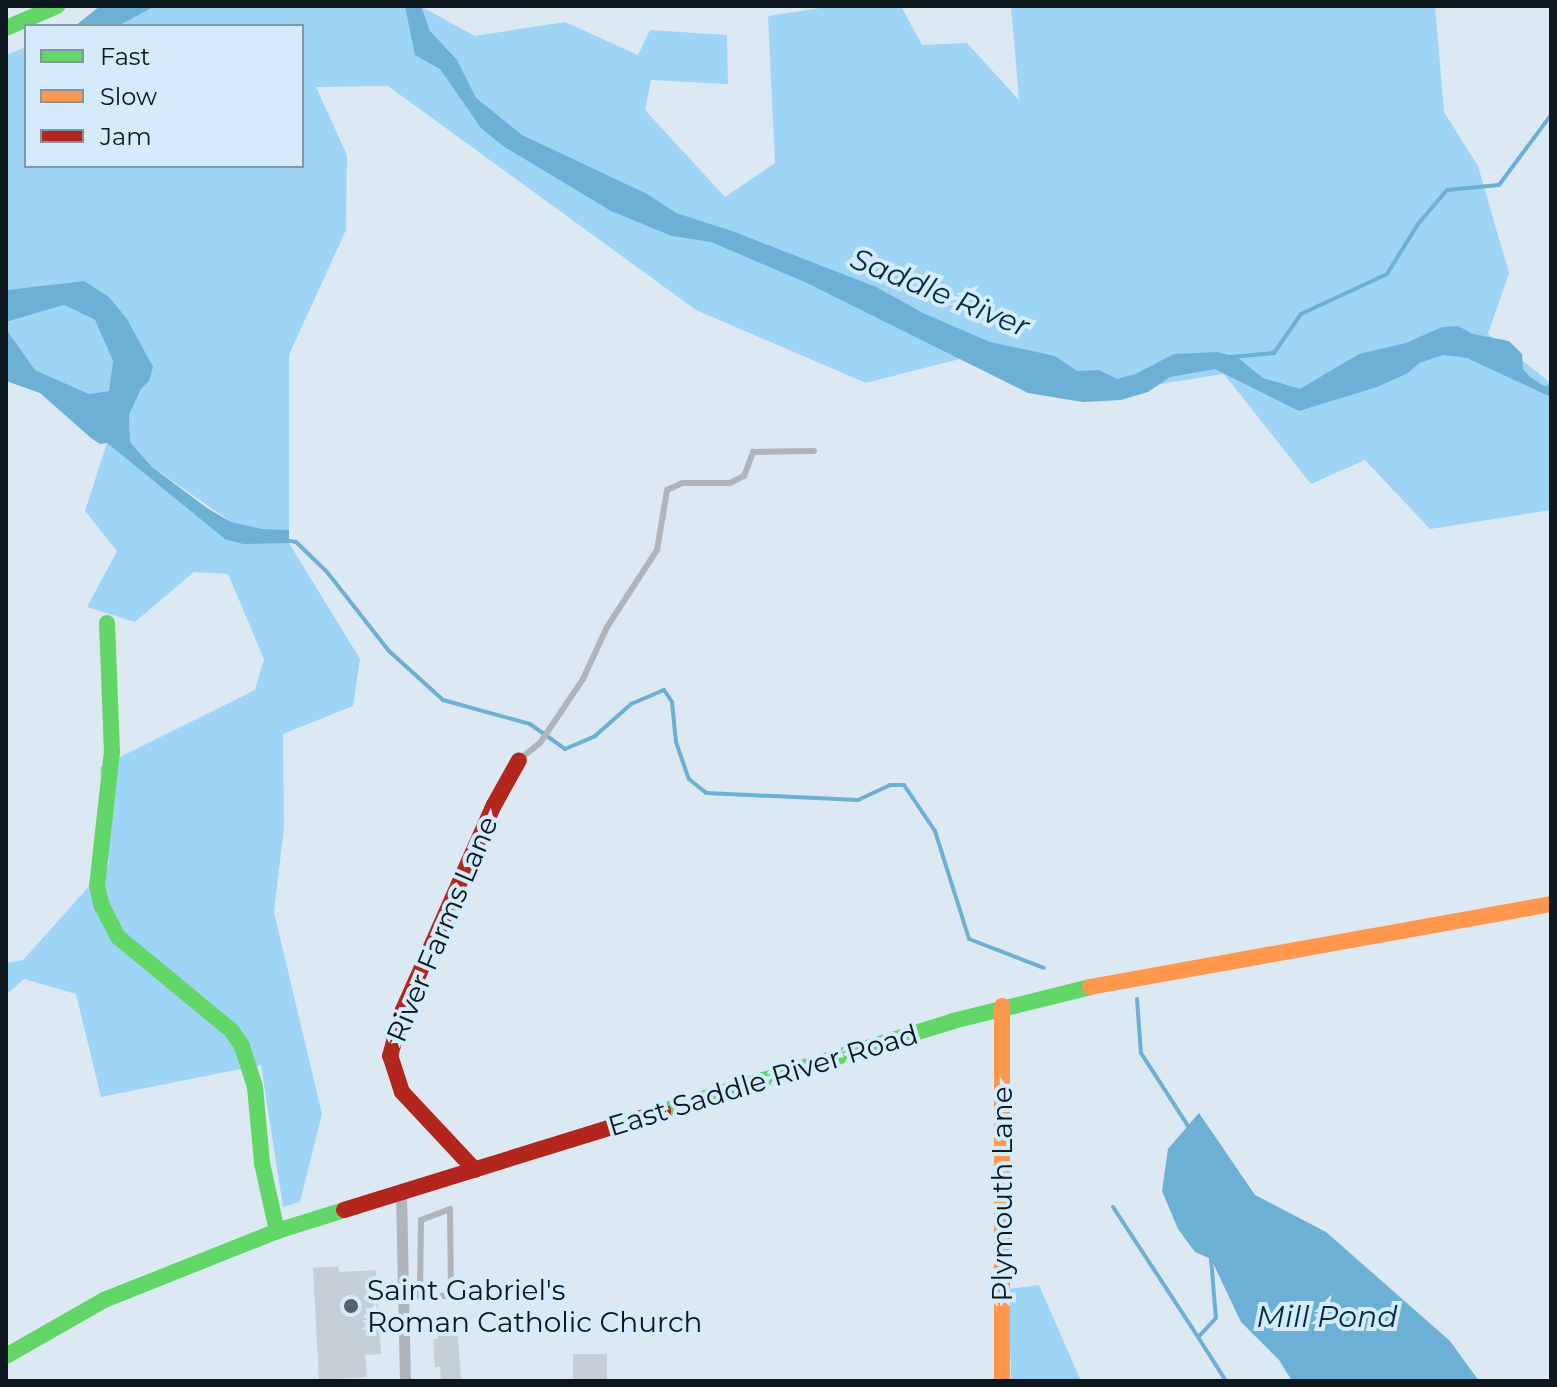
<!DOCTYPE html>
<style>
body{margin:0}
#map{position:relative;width:1557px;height:1387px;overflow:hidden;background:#dce9f2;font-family:Montserrat,sans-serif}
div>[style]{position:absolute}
.forest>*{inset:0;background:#9ed4f5}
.water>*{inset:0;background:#6cb0d5}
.stream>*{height:4px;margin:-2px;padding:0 2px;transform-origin:2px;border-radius:2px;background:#6cb0d5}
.building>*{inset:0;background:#c4cfd6;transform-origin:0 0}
.lane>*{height:6px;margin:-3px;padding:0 3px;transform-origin:3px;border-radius:3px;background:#b0b5b9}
.street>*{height:11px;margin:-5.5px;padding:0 5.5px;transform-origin:5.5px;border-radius:5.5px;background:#b0b5b9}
.fast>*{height:16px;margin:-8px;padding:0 8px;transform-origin:8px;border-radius:8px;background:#63d668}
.slow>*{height:16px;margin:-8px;padding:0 8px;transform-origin:8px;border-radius:8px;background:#ff974d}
.jam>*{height:16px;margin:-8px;padding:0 8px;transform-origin:8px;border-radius:8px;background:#b3261e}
.dots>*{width:22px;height:22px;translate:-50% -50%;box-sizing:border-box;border:4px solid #d3ebfb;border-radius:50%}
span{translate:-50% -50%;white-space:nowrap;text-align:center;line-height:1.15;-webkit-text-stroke:8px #d3ebfb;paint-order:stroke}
.street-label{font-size:28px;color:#0c171e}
.poi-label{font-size:28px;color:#0c171e}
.left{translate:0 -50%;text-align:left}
.water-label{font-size:30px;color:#062e43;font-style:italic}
.frame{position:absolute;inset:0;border:8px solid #0c171e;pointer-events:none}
.legend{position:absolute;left:24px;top:24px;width:280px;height:144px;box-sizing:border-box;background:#d3ebfb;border:2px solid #8396a3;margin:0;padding:10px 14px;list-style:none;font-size:24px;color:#0c171e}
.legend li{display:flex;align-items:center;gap:16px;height:40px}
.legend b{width:40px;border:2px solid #8396a3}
</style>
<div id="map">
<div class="forest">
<div style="clip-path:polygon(123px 6px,420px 6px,475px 36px,565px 22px,638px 55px,650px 30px,727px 35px,728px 84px,651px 80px,645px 110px,725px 197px,775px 163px,768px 16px,833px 6px,901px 6px,922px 45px,967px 43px,1019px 100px,1011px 6px,1435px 6px,1444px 112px,1478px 166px,1509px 273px,1488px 334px,1551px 383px,1551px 510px,1430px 529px,1365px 460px,1311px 484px,1224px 374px,1116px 391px,967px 357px,866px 383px,696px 310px,388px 86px,316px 87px,347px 155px,346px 230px,289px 355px,289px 543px,360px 659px,353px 706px,283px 734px,284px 827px,274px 912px,322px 1114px,300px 1202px,283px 1207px,261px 1065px,101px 1097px,76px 994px,24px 979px,6px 995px,6px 963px,23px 960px,109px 864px,100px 767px,255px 690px,264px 659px,228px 574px,194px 572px,135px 622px,87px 607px,117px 551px,85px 511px,107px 443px,212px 528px,230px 521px,152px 467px,130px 442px,129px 415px,141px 389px,149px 381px,84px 281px,6px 290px,6px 55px,26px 47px,26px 166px,302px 166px,302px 26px,75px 26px)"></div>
<div style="clip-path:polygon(64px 305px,96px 321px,113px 361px,109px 391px,89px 394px,35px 370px,6px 329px,6px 322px)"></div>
<div style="clip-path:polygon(1039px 1285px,1081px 1381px,1011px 1381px,1009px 1289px)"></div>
</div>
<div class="water">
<div style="clip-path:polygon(100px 6px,155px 6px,118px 26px,75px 26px)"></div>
<div style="clip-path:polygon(405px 6px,421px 6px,430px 31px,457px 60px,476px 98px,522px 135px,647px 194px,676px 213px,732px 231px,876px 287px,923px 313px,990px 342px,1055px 356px,1077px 371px,1099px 370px,1117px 379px,1135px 374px,1174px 354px,1217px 352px,1237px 357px,1263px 378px,1300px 389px,1359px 354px,1406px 343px,1442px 327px,1458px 326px,1473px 334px,1509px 341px,1522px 354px,1523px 369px,1530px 377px,1544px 386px,1551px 385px,1551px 397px,1467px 358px,1443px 355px,1419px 363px,1408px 373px,1377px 387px,1299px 411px,1215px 369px,1170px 377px,1148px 392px,1121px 400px,1083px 402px,1028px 393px,807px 283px,711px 242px,672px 236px,611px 211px,503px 146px,481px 128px,440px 69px,415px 55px)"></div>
<div style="clip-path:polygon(84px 281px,109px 297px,127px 319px,153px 367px,149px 381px,141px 389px,129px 415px,130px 442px,152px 467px,207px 508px,231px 522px,262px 529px,289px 530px,289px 543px,243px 544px,225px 539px,107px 443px,100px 444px,91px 438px,40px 393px,6px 381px,6px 329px,35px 370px,89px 394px,109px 391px,113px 361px,95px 320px,64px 305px,6px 322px,6px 290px)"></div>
<div style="clip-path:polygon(1199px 1113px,1255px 1195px,1326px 1232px,1450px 1341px,1479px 1381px,1292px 1381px,1279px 1360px,1241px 1322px,1211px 1259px,1195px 1252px,1178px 1229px,1162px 1191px,1168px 1149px)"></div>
</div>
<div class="stream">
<div style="left:1230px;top:357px;width:44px;rotate:-5.2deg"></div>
<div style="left:1274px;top:353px;width:47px;rotate:-55.3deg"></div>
<div style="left:1301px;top:314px;width:95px;rotate:-24.9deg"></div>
<div style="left:1387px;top:274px;width:59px;rotate:-58.2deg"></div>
<div style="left:1418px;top:224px;width:45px;rotate:-49.5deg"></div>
<div style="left:1447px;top:190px;width:52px;rotate:-5.5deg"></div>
<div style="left:1499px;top:185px;width:87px;rotate:-53.4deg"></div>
<div style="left:284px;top:540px;width:12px;rotate:9deg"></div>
<div style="left:296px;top:542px;width:43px;rotate:44.1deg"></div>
<div style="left:327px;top:572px;width:100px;rotate:51.9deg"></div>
<div style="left:389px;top:651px;width:73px;rotate:42.2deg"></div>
<div style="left:443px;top:700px;width:90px;rotate:15.4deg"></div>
<div style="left:530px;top:724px;width:43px;rotate:35.5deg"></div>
<div style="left:565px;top:749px;width:33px;rotate:-23deg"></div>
<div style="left:595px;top:736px;width:48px;rotate:-41.6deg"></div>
<div style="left:631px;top:704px;width:36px;rotate:-23deg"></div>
<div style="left:664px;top:690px;width:14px;rotate:56deg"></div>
<div style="left:672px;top:702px;width:40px;rotate:84.3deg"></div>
<div style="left:676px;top:742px;width:39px;rotate:71deg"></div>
<div style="left:689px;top:779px;width:22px;rotate:39deg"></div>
<div style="left:706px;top:793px;width:152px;rotate:2.6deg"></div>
<div style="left:858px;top:800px;width:35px;rotate:-25deg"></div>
<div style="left:890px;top:785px;width:14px"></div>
<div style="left:904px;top:785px;width:55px;rotate:56deg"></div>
<div style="left:935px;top:831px;width:113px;rotate:72.5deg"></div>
<div style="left:969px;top:939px;width:80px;rotate:21.1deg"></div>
<div style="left:1137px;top:999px;width:54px;rotate:85.8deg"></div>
<div style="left:1141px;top:1053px;width:87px;rotate:57.2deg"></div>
<div style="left:1113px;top:1207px;width:155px;rotate:56.8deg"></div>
<div style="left:1211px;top:1259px;width:59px;rotate:85.2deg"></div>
<div style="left:1216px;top:1318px;width:26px;rotate:133deg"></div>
<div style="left:1198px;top:1337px;width:52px;rotate:57.5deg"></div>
</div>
<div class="building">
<div style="clip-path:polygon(338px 1266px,339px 1272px,376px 1270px,381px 1354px,365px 1355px,367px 1377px,319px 1380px,313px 1268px)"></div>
<div style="clip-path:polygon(457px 1323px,461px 1381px,441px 1381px,440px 1367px,435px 1367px,433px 1339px,438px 1339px,437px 1324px)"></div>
<div style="left:573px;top:1354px;width:34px;height:27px"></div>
</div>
<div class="lane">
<div style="left:520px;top:759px;width:26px;rotate:-39deg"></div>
<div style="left:540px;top:743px;width:77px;rotate:-56.1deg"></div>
<div style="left:583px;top:679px;width:57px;rotate:-65.2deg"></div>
<div style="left:607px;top:627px;width:92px;rotate:-57deg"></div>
<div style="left:657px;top:550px;width:61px;rotate:-80.5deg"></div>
<div style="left:667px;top:490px;width:17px;rotate:-24deg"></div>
<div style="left:683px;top:483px;width:47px"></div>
<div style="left:730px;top:483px;width:16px;rotate:-27deg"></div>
<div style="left:744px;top:476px;width:26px;rotate:-69deg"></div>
<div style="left:753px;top:452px;width:61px;rotate:-0.9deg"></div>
<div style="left:403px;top:1296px;width:43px"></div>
<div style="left:446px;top:1296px;width:5px;rotate:-22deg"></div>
<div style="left:451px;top:1294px;width:85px;rotate:-90.7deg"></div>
<div style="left:450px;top:1209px;width:31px;rotate:159deg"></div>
<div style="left:421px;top:1220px;width:76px;rotate:90.8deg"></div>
</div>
<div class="street">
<div style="left:401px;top:1193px;width:188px;rotate:88.8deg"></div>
</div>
<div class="fast">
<div style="left:6px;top:28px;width:56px;rotate:-23.3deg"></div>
<div style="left:107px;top:623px;width:128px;rotate:87.8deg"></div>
<div style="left:112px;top:751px;width:136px;rotate:96.3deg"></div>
<div style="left:97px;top:886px;width:18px;rotate:77deg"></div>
<div style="left:101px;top:904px;width:37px;rotate:63deg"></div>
<div style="left:118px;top:937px;width:146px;rotate:39.5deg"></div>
<div style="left:231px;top:1030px;width:19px;rotate:55deg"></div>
<div style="left:242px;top:1046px;width:43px;rotate:72.4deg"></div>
<div style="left:255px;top:1087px;width:76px;rotate:84.7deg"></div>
<div style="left:262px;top:1163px;width:70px;rotate:77.6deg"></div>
<div style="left:663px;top:1111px;width:304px;rotate:-17.2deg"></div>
<div style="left:953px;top:1021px;width:141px;rotate:-13.9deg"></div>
<div style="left:6px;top:1356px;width:113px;rotate:-29.7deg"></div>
<div style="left:104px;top:1300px;width:186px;rotate:-21.7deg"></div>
<div style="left:277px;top:1231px;width:70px;rotate:-17.4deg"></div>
</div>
<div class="slow">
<div style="left:1090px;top:987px;width:468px;rotate:-10.2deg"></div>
<div style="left:1002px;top:1006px;width:375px;rotate:90deg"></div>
</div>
<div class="jam">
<div style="left:475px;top:1170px;width:107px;rotate:-133.1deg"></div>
<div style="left:402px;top:1092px;width:38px;rotate:-108deg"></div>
<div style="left:390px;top:1056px;width:48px;rotate:-74.2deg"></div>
<div style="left:403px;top:1010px;width:224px;rotate:-66.1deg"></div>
<div style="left:494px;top:805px;width:51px;rotate:-60.9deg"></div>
<div style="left:344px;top:1210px;width:334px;rotate:-17.2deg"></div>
</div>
<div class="dots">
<div style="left:351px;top:1306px;background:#556068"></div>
</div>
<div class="street-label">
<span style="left:442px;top:929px;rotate:-67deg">River Farms Lane</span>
<span style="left:763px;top:1080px;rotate:-17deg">East Saddle River Road</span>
<span style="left:1002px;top:1194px;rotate:-90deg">Plymouth Lane</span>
</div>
<div class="poi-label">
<span class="left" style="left:367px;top:1306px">Saint Gabriel's<br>Roman Catholic Church</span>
</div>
<div class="water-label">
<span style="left:940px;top:293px;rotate:22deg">Saddle River</span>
<span style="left:1327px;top:1317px">Mill Pond</span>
</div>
<div class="frame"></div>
<ul class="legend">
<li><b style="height:10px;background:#63d668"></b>Fast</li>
<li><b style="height:10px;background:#ff974d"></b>Slow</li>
<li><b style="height:10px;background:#b3261e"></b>Jam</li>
</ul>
</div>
